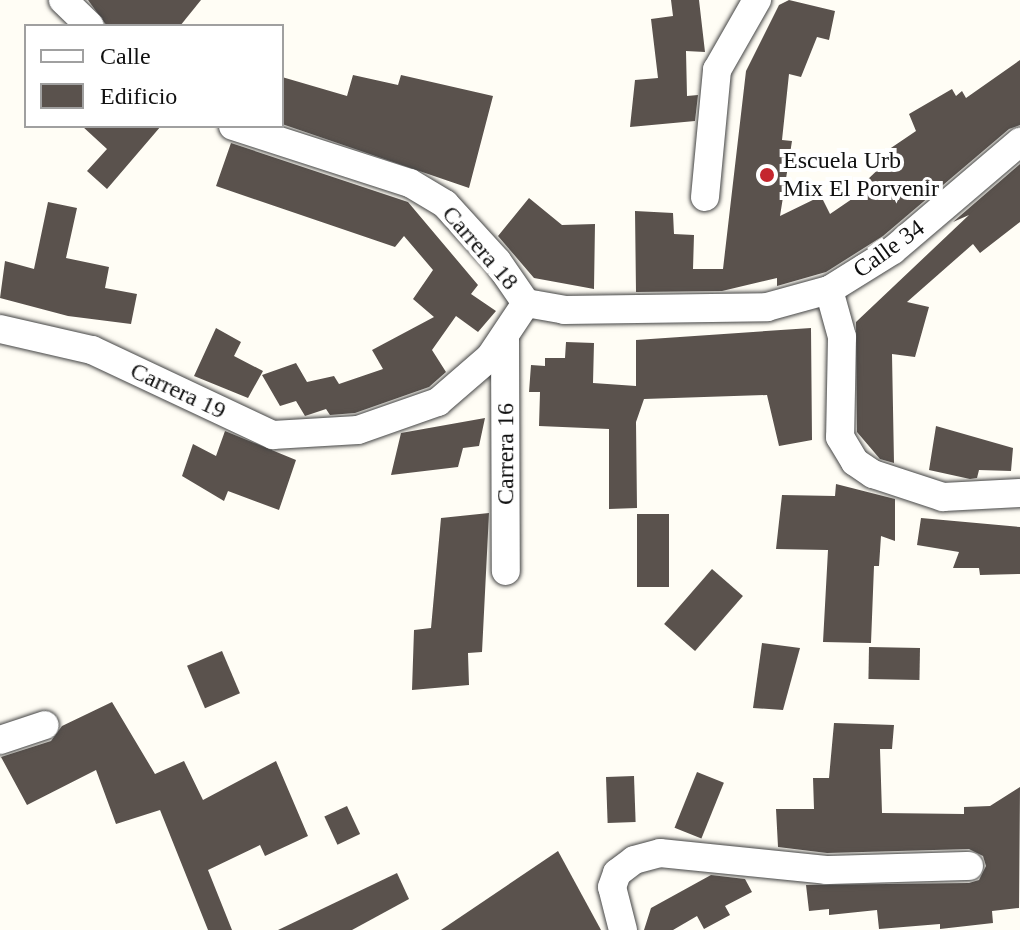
<!DOCTYPE html>
<style>
body{margin:0}
#map{position:relative;width:1020px;height:930px;overflow:hidden;background:#fffdf5;font-family:"Times New Roman",serif}
div>[style]{position:absolute}
.building>*{inset:0;background:#5a524d;transform-origin:0 0}
.roads{filter:drop-shadow(0 0 2px #444) drop-shadow(0 0 2px #444)}
.minor>*{height:28px;margin:-14px;padding:0 14px;transform-origin:14px;border-radius:14px;background:#fff}
.dots>*{width:22px;height:22px;translate:-50% -50%;box-sizing:border-box;border:4px solid #fff;border-radius:50%}
span{translate:-50% -50%;white-space:nowrap;text-align:center;line-height:1.15;-webkit-text-stroke:8px #fff;paint-order:stroke}
.poi-label{font-size:24px;color:#111}
.left{translate:0 -50%;text-align:left}
.street-label{font-size:24px;color:#111}
.legend{position:absolute;left:24px;top:24px;width:260px;height:104px;box-sizing:border-box;background:#fff;border:2px solid #a0a0a0;margin:0;padding:10px 14px;list-style:none;font-size:24px;color:#111}
.legend li{display:flex;align-items:center;gap:16px;height:40px}
.legend b{width:40px;border:2px solid #a0a0a0}
</style>
<div id="map">
<div class="building">
<div style="clip-path:polygon(88px 0,201px 0,180px 26px,107px 26px)"></div>
<div style="clip-path:polygon(671px 0,699px 0,705px 52px,686px 51px,687px 96px,698px 95px,695px 121px,630px 127px,635px 80px,658px 78px,651px 19px,673px 16px)"></div>
<div style="clip-path:polygon(789px 0,835px 11px,829px 40px,817px 37px,801px 77px,789px 74px,782px 140px,792px 141px,780px 216px,821px 196px,830px 214px,868px 188px,866px 181px,888px 160px,885px 152px,916px 131px,909px 114px,952px 89px,956px 96px,962px 91px,966px 98px,1020px 60px,1020px 125px,1009px 129px,883px 236px,826px 272px,777px 286px,777px 278px,722px 291px,636px 292px,635px 211px,673px 213px,674px 234px,694px 235px,693px 269px,723px 269px,746px 71px,779px 5px)"></div>
<div style="clip-path:polygon(353px 75px,398px 85px,401px 75px,493px 96px,469px 188px,282px 124px,282px 77px,347px 96px)"></div>
<div style="clip-path:polygon(82px 126px,161px 126px,107px 189px,87px 171px,107px 149px)"></div>
<div style="clip-path:polygon(231px 143px,408px 202px,478px 285px,471px 294px,496px 311px,478px 332px,456px 316px,432px 350px,446px 372px,429px 387px,355px 413px,330px 415px,326px 409px,305px 416px,296px 401px,280px 406px,262px 375px,296px 363px,307px 382px,334px 376px,339px 384px,383px 369px,372px 350px,434px 317px,413px 299px,433px 270px,404px 236px,395px 247px,216px 186px)"></div>
<div style="clip-path:polygon(1020px 164px,1020px 222px,980px 253px,973px 244px,907px 302px,929px 307px,915px 357px,892px 354px,894px 463px,880px 459px,857px 432px,856px 322px,969px 215px,953px 222px)"></div>
<div style="clip-path:polygon(529px 198px,562px 225px,595px 224px,594px 289px,534px 278px,498px 236px)"></div>
<div style="clip-path:polygon(48px 202px,77px 208px,66px 258px,109px 267px,105px 288px,137px 294px,131px 324px,68px 316px,0 298px,5px 261px,34px 269px)"></div>
<div style="clip-path:polygon(216px 328px,241px 342px,234px 356px,263px 371px,248px 398px,194px 376px)"></div>
<div style="clip-path:polygon(811px 328px,812px 440px,779px 446px,767px 395px,644px 399px,636px 422px,637px 508px,609px 509px,609px 429px,539px 426px,540px 392px,529px 392px,531px 365px,545px 366px,545px 358px,565px 358px,566px 342px,594px 343px,593px 383px,636px 386px,636px 340px)"></div>
<div style="clip-path:polygon(485px 418px,479px 446px,463px 448px,458px 467px,391px 475px,401px 433px)"></div>
<div style="clip-path:polygon(936px 426px,1013px 448px,1011px 471px,979px 470px,977px 478px,970px 479px,929px 470px)"></div>
<div style="clip-path:polygon(225px 431px,296px 460px,279px 510px,228px 491px,224px 501px,182px 476px,193px 444px,216px 456px)"></div>
<div style="clip-path:polygon(836px 484px,895px 499px,895px 541px,881px 536px,879px 566px,874px 566px,871px 643px,823px 642px,828px 550px,776px 549px,782px 495px,835px 496px)"></div>
<div style="clip-path:polygon(489px 513px,482px 652px,468px 653px,469px 685px,412px 690px,414px 630px,431px 628px,441px 518px)"></div>
<div style="left:637px;top:514px;width:32px;height:73px"></div>
<div style="clip-path:polygon(921px 518px,1020px 527px,1020px 574px,980px 575px,979px 568px,953px 568px,959px 552px,917px 545px)"></div>
<div style="left:712px;top:569px;width:41px;height:73px;rotate:41deg"></div>
<div style="clip-path:polygon(762px 643px,800px 648px,783px 710px,753px 708px)"></div>
<div style="left:869px;top:647px;width:51px;height:32px;rotate:1deg"></div>
<div style="left:222px;top:651px;width:46px;height:38px;rotate:67deg"></div>
<div style="clip-path:polygon(112px 702px,155px 774px,184px 761px,203px 800px,276px 761px,308px 836px,265px 856px,260px 845px,208px 870px,232px 930px,208px 930px,160px 810px,116px 824px,96px 770px,27px 805px,1px 757px,51px 741px,62px 726px)"></div>
<div style="clip-path:polygon(834px 723px,894px 725px,892px 749px,880px 749px,882px 813px,964px 814px,964px 807px,990px 806px,1020px 787px,1019px 908px,992px 911px,993px 923px,940px 929px,940px 924px,879px 929px,877px 910px,829px 915px,829px 909px,809px 911px,806px 885px,969px 883px,979px 880px,986px 866px,983px 856px,969px 849px,827px 853px,778px 847px,776px 809px,814px 809px,813px 778px,829px 778px)"></div>
<div style="left:697px;top:772px;width:29px;height:60px;rotate:22deg"></div>
<div style="left:634px;top:776px;width:46px;height:28px;rotate:88deg"></div>
<div style="left:347px;top:806px;width:31px;height:25px;rotate:65deg"></div>
<div style="clip-path:polygon(558px 851px,601px 930px,441px 930px)"></div>
<div style="clip-path:polygon(397px 873px,409px 899px,352px 930px,278px 930px)"></div>
<div style="clip-path:polygon(711px 875px,745px 879px,752px 892px,725px 906px,730px 915px,704px 929px,697px 916px,673px 930px,644px 930px,651px 908px)"></div>
</div>
<div class="roads">
<div class="minor">
<div style="left:63px;top:0;width:37px;rotate:44deg"></div>
<div style="left:233px;top:126px;width:186px;rotate:17.9deg"></div>
<div style="left:410px;top:183px;width:41px;rotate:31deg"></div>
<div style="left:445px;top:204px;width:77px;rotate:47.6deg"></div>
<div style="left:497px;top:261px;width:51px;rotate:55.4deg"></div>
<div style="left:526px;top:303px;width:39px;rotate:10deg"></div>
<div style="left:564px;top:310px;width:203px;rotate:-0.8deg"></div>
<div style="left:767px;top:307px;width:64px;rotate:-15.3deg"></div>
<div style="left:829px;top:290px;width:75px;rotate:-32deg"></div>
<div style="left:893px;top:250px;width:167px;rotate:-40.4deg"></div>
<div style="left:705px;top:197px;width:128px;rotate:-84.6deg"></div>
<div style="left:717px;top:70px;width:81px;rotate:-60.3deg"></div>
<div style="left:829px;top:290px;width:49px;rotate:74.5deg"></div>
<div style="left:842px;top:337px;width:100px;rotate:91.1deg"></div>
<div style="left:840px;top:437px;width:29px;rotate:59deg"></div>
<div style="left:855px;top:462px;width:22px;rotate:34deg"></div>
<div style="left:873px;top:474px;width:74px;rotate:18.2deg"></div>
<div style="left:943px;top:497px;width:77px;rotate:-3deg"></div>
<div style="left:0;top:329px;width:94px;rotate:12.9deg"></div>
<div style="left:92px;top:350px;width:200px;rotate:25.2deg"></div>
<div style="left:273px;top:435px;width:85px;rotate:-3.4deg"></div>
<div style="left:358px;top:430px;width:85px;rotate:-19.3deg"></div>
<div style="left:438px;top:402px;width:69px;rotate:-40.9deg"></div>
<div style="left:490px;top:357px;width:65px;rotate:-56.3deg"></div>
<div style="left:505px;top:336px;width:235px;rotate:89.8deg"></div>
<div style="left:0;top:740px;width:47px;rotate:-18.4deg"></div>
<div style="left:623px;top:930px;width:44px;rotate:-104.3deg"></div>
<div style="left:612px;top:887px;width:15px;rotate:-70deg"></div>
<div style="left:617px;top:873px;width:21px;rotate:-37deg"></div>
<div style="left:634px;top:860px;width:27px;rotate:-15deg"></div>
<div style="left:660px;top:853px;width:167px;rotate:5.8deg"></div>
<div style="left:826px;top:870px;width:143px;rotate:-1.6deg"></div>
</div>
</div>
<div class="dots">
<div style="left:767px;top:175px;background:#c4262e"></div>
</div>
<div class="poi-label">
<span class="left" style="left:783px;top:175px">Escuela Urb<br>Mix El Porvenir</span>
</div>
<div class="street-label">
<span style="left:480px;top:248px;rotate:49deg">Carrera 18</span>
<span style="left:889px;top:249px;rotate:-36deg">Calle 34</span>
<span style="left:178px;top:391px;rotate:25deg">Carrera 19</span>
<span style="left:506px;top:454px;rotate:-90deg">Carrera 16</span>
</div>
<ul class="legend">
<li><b style="height:10px;background:#fff"></b>Calle</li>
<li><b style="height:22px;background:#5a524d"></b>Edificio</li>
</ul>
</div>
